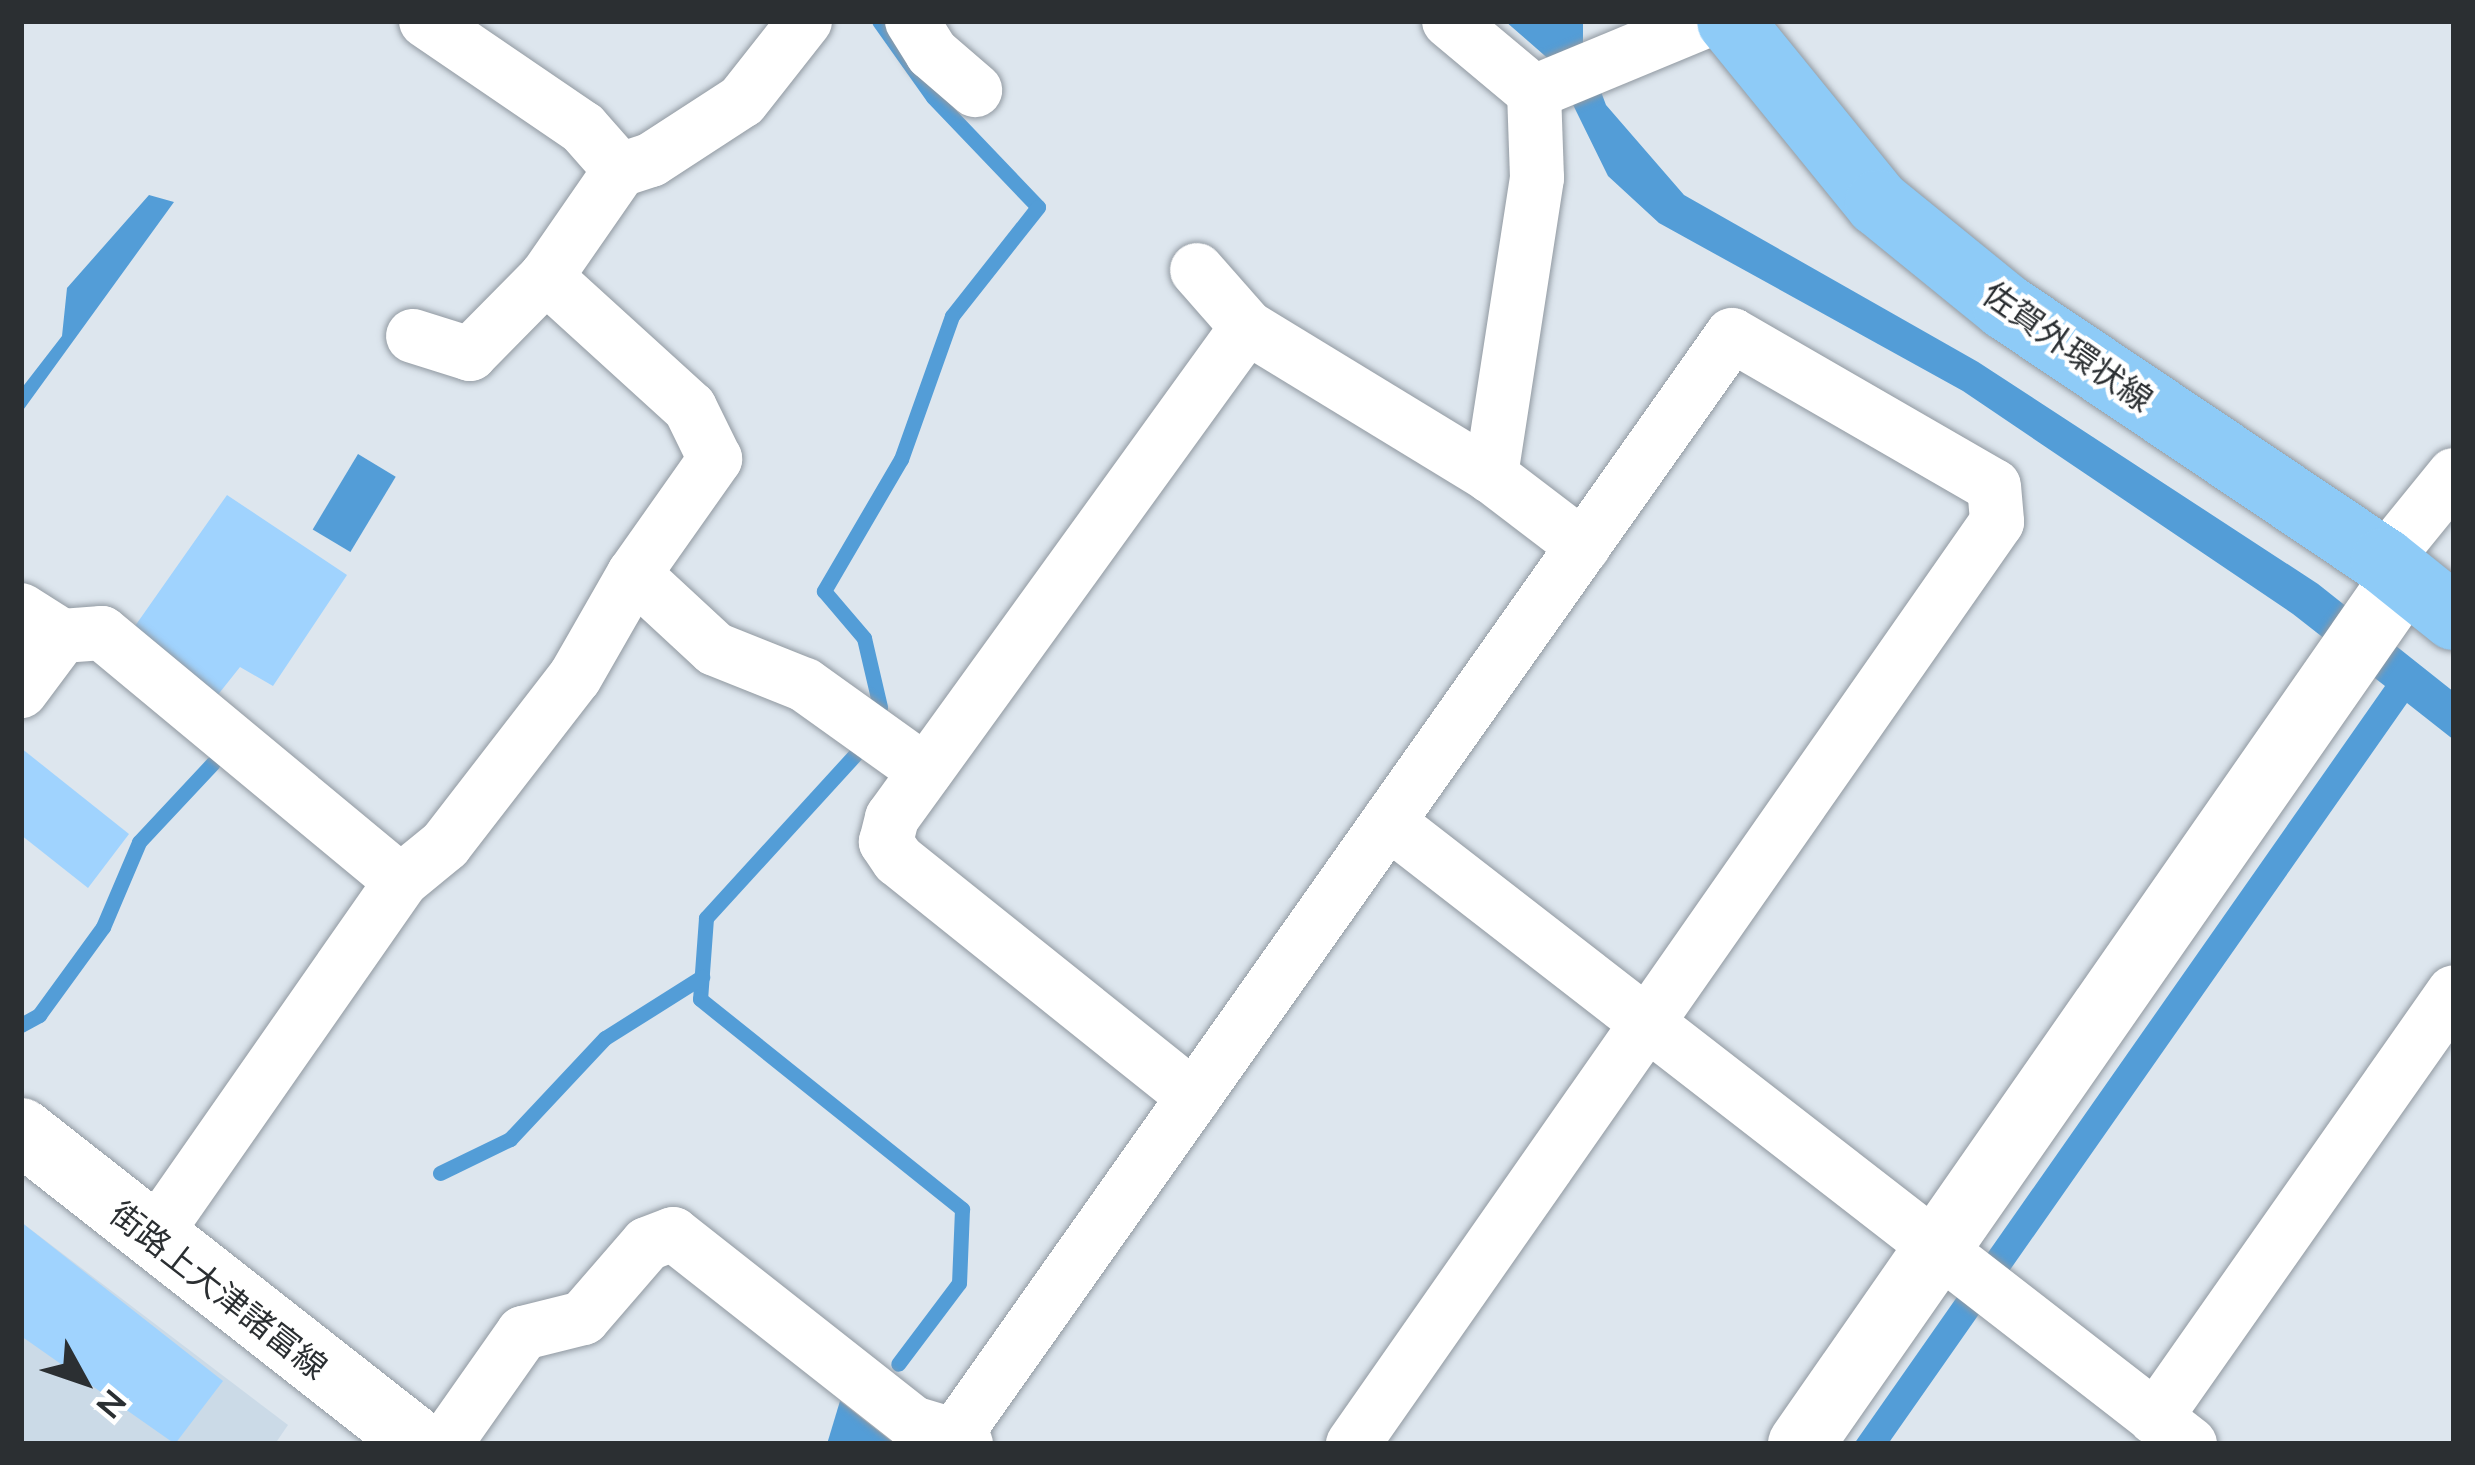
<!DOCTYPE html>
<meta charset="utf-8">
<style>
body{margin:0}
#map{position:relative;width:2475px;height:1465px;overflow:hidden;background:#dde6ee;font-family:Mulish,"Noto Sans JP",sans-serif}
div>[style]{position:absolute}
.built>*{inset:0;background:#cbdae7}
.green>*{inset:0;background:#a0d3fe}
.water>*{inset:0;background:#539dd7;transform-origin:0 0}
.stream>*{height:15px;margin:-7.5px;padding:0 7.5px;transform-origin:7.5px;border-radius:7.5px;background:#539dd7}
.roads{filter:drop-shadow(0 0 3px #9199a1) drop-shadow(0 0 3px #9199a1)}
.street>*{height:54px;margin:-27px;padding:0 27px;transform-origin:27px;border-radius:27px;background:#fff}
.secondary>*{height:66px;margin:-33px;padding:0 33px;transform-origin:33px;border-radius:33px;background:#fff}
.primary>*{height:66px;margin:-33px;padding:0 33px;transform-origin:33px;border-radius:33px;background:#8ecbf7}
span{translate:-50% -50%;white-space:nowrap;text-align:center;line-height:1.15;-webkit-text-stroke:9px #fff;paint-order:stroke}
.street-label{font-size:33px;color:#2b2f32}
.frame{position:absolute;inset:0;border:24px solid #2b2f32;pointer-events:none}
.north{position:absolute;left:24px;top:1321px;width:120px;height:120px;-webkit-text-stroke:9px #fff;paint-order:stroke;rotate:130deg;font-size:33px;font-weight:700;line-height:48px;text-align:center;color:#2b2f32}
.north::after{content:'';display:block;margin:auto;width:42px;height:54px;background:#2b2f32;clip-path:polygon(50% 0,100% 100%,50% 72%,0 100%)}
</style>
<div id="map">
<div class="built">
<div style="clip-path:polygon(21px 1222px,288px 1425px,275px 1444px,21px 1444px)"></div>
</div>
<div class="green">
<div style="clip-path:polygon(227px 495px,347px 575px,273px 686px,240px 667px,209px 706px,128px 636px)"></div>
<div style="clip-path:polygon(21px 748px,129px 834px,88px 888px,21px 835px)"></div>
<div style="clip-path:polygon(21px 1222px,223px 1381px,175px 1444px,21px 1336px)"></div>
</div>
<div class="water">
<div style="clip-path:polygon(1505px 21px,1583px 21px,1583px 44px,1606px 105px,1684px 195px,1978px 362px,2318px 584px,2454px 692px,2454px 740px,2407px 703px,1888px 1444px,1854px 1444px,2385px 686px,2293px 614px,1963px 391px,1659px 223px,1608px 176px,1552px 62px)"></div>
<div style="clip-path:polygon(149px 195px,174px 202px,21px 413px,21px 389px,62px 336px,67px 288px)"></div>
<div style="left:358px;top:454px;width:44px;height:88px;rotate:31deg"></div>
<div style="clip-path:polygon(840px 1401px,891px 1441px,889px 1444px,827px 1444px)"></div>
</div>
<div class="stream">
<div style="left:879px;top:21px;width:93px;rotate:54.6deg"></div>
<div style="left:933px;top:97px;width:152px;rotate:46.3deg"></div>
<div style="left:1038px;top:207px;width:139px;rotate:128.3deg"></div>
<div style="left:952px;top:316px;width:152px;rotate:109.6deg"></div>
<div style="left:901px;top:459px;width:153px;rotate:120.3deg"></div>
<div style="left:824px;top:591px;width:62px;rotate:49.6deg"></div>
<div style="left:864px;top:638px;width:71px;rotate:76.9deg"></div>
<div style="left:863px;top:746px;width:233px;rotate:132.4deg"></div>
<div style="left:706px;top:918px;width:81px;rotate:94.2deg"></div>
<div style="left:700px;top:999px;width:336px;rotate:38.7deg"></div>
<div style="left:962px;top:1209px;width:74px;rotate:92.3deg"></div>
<div style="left:959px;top:1283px;width:101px;rotate:127deg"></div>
<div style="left:21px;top:1025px;width:21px;rotate:-29deg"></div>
<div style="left:39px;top:1015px;width:109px;rotate:-54deg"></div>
<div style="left:103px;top:927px;width:92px;rotate:-67deg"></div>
<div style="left:139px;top:842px;width:108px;rotate:-46.9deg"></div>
<div style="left:440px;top:1173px;width:78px;rotate:-25.9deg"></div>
<div style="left:510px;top:1139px;width:139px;rotate:-46.8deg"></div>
<div style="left:605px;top:1038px;width:115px;rotate:-32.2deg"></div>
</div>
<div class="roads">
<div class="street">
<div style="left:426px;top:21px;width:190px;rotate:34.3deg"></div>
<div style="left:583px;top:128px;width:56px;rotate:48.6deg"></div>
<div style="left:912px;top:21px;width:38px;rotate:58deg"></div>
<div style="left:932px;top:53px;width:57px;rotate:40.7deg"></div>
<div style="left:1449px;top:21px;width:111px;rotate:39.9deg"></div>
<div style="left:1534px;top:92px;width:86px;rotate:88deg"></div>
<div style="left:1537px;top:178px;width:302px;rotate:98.8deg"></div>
<div style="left:1491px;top:476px;width:116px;rotate:37.3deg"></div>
<div style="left:1534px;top:92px;width:185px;rotate:-22.5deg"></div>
<div style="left:1197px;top:270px;width:76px;rotate:48.7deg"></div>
<div style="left:413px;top:336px;width:60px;rotate:17.5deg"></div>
<div style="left:470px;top:354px;width:108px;rotate:-45.4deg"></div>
<div style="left:2384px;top:561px;width:111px;rotate:-50.9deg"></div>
<div style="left:634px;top:574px;width:110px;rotate:42.8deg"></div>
<div style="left:715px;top:649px;width:97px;rotate:21.8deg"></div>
<div style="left:805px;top:685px;width:148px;rotate:35.6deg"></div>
<div style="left:21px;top:610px;width:49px;rotate:32.4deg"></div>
<div style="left:62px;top:636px;width:69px;rotate:126.7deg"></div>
<div style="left:62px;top:636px;width:40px;rotate:-4.3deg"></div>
<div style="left:102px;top:633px;width:388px;rotate:39.7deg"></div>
<div style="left:1388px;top:822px;width:1015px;rotate:37.8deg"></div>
<div style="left:1194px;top:1097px;width:379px;rotate:-141.3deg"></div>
<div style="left:898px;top:860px;width:22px;rotate:-124deg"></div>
<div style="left:886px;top:842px;width:25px;rotate:-76deg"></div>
<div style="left:892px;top:818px;width:606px;rotate:-54.13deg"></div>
<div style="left:1247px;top:327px;width:286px;rotate:31.4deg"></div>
<div style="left:151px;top:1240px;width:437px;rotate:-55.1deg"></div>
<div style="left:401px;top:881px;width:57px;rotate:-39.3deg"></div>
<div style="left:445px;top:845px;width:212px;rotate:-52.3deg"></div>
<div style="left:575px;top:677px;width:119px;rotate:-60.2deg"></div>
<div style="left:634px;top:574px;width:141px;rotate:-54.8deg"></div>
<div style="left:715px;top:459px;width:57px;rotate:-116.1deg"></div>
<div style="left:690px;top:408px;width:195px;rotate:-137.7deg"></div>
<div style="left:546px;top:277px;width:130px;rotate:-55.3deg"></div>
<div style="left:620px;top:170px;width:33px;rotate:-18deg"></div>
<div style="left:651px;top:160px;width:108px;rotate:-33deg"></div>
<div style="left:742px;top:101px;width:102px;rotate:-51.8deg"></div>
<div style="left:2155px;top:1418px;width:520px;rotate:-54.94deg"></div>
<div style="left:445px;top:1444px;width:136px;rotate:-54.9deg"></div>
<div style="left:523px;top:1333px;width:62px;rotate:-14deg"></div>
<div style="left:583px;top:1318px;width:98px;rotate:-49.1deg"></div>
<div style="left:647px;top:1244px;width:28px;rotate:-21deg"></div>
<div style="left:673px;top:1234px;width:305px;rotate:38.2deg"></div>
<div style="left:913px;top:1423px;width:48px;rotate:16.9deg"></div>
<div style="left:966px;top:1444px;width:10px;rotate:-135deg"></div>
<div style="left:959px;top:1437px;width:21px;rotate:-67deg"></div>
<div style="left:967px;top:1418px;width:1326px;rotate:-54.76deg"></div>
<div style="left:1732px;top:335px;width:302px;rotate:30deg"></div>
<div style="left:1994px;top:486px;width:36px;rotate:85deg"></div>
<div style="left:1997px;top:522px;width:1125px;rotate:124.93deg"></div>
</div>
<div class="secondary">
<div style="left:21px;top:1131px;width:507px;rotate:38.11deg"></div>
<div style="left:1801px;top:1444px;width:1055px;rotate:-55.15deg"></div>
</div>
<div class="primary">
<div style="left:1730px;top:21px;width:235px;rotate:50.9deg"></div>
<div style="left:1878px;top:203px;width:165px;rotate:39.1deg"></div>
<div style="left:2006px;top:307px;width:455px;rotate:33.9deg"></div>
<div style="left:2384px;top:561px;width:90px;rotate:38.7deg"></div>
</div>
</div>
<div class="street-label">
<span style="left:2068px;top:346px;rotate:35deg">佐賀外環状線</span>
<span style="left:219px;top:1290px;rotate:38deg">街路上大津諸富線</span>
</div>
<div class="frame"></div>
<div class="north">N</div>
</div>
